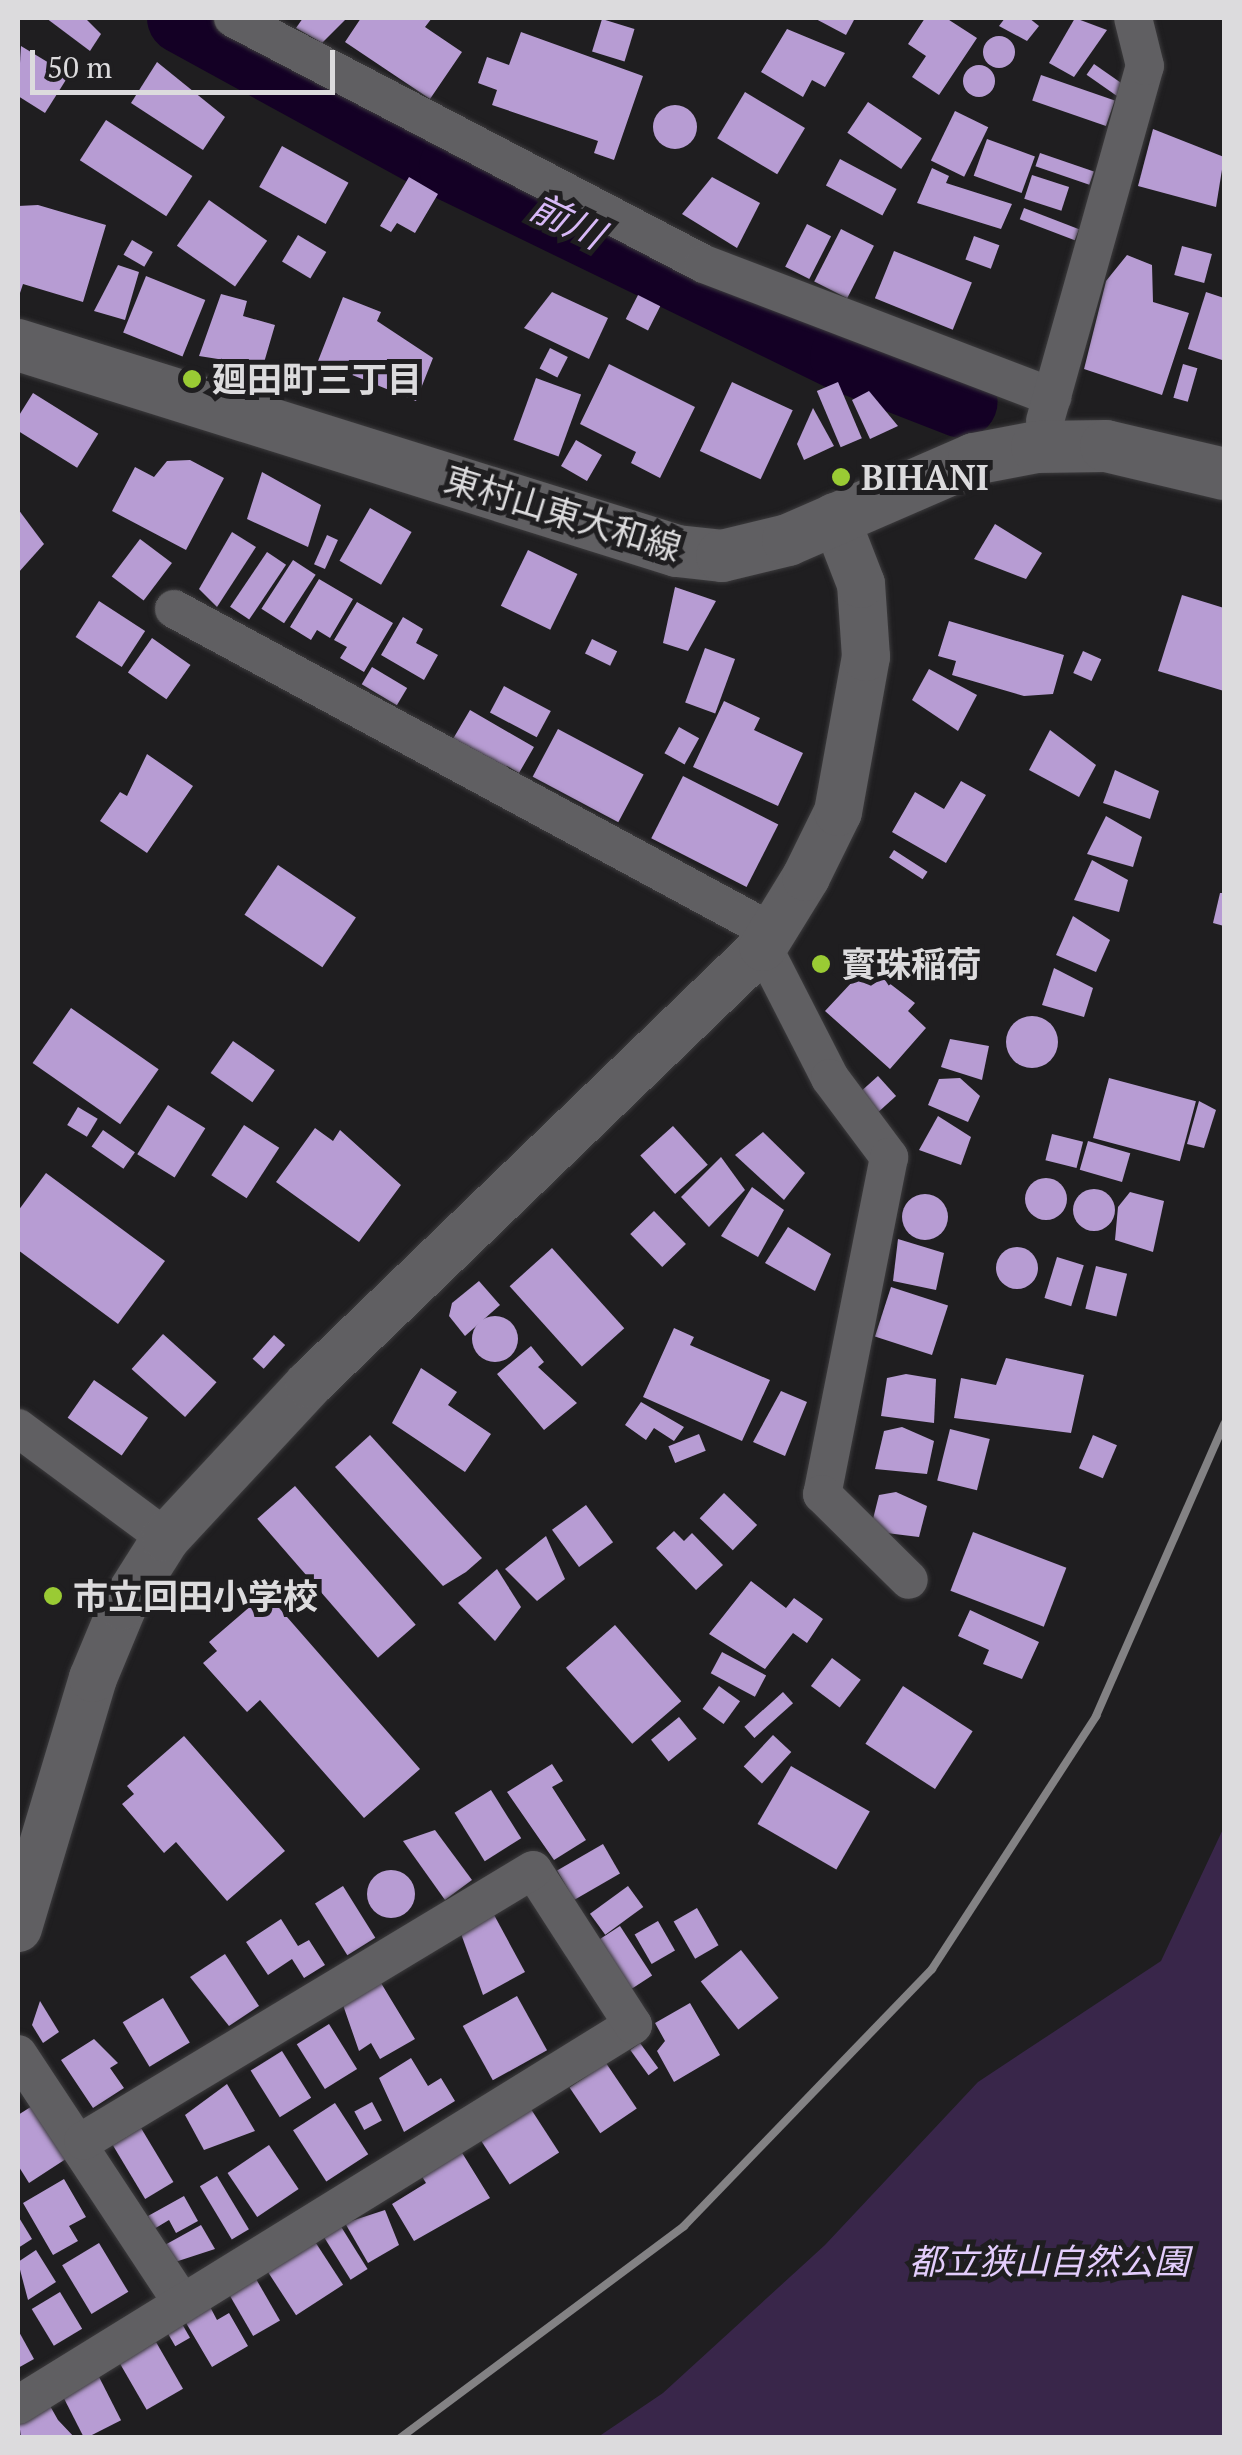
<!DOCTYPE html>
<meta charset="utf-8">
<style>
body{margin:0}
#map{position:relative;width:1242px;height:2455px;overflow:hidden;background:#1f1e20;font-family:"PT Serif","Noto Sans JP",serif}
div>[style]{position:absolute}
.green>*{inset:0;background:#39264a}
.river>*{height:72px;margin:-36px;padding:0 36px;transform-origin:36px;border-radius:36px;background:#140025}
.building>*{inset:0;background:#b79cd3;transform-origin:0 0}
.round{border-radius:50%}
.roads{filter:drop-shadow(0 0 2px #3c3b3d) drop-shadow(0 0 2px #3c3b3d)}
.minor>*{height:38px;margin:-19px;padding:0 19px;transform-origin:19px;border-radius:19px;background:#605f62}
.tertiary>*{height:48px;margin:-24px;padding:0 24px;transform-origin:24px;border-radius:24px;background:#605f62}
.secondary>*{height:52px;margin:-26px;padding:0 26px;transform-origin:26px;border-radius:26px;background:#605f62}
.rail>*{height:8px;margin:-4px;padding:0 4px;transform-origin:4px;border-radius:4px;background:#838284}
.dots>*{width:28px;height:28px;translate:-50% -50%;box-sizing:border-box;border:5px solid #1f1e20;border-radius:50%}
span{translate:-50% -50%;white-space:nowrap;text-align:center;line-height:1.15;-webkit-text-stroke:10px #1f1e20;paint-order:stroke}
.poi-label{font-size:35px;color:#dcdbdd;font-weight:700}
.left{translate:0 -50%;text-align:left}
.street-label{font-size:35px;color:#dcdbdd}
.park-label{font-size:35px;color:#e3cdfc;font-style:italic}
.water-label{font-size:38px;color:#d7b9f7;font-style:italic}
.frame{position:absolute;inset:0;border:20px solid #dcdbdd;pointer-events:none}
.scale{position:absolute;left:30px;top:50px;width:305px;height:45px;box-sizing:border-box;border:5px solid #dcdbdd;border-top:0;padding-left:12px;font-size:30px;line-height:35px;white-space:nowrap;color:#dcdbdd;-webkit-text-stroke:8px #1f1e20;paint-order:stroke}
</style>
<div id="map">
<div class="green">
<div style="clip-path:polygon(1224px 1827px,1224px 2437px,598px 2437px,663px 2393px,825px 2245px,978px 2082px,1161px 1961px)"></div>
</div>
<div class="river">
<div style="left:183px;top:18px;width:310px;rotate:28.7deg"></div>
<div style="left:455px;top:167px;width:435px;rotate:25.9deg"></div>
<div style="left:846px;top:357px;width:124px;rotate:21.2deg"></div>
</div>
<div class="building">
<div style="clip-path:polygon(46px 18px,85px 18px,101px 34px,90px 51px)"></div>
<div style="clip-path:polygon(303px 18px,347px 18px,322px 43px,296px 28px)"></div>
<div style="clip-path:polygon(361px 18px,432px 18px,425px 27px,462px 52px,430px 99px,345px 42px)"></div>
<div style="clip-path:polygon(814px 18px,855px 18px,846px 35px)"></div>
<div style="clip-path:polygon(925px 18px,946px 18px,977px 38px,939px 95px,912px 77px,926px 56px,908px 44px)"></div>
<div style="clip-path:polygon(1005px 18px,1029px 18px,1039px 26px,1027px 41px,999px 26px)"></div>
<div style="clip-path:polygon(1075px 18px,1107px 30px,1074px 77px,1049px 63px)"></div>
<div style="left:602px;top:19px;width:34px;height:34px;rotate:17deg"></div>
<div style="clip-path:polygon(787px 29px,845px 53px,825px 87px,812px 80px,803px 97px,761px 72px)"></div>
<div style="clip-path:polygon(521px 32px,643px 76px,614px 160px,594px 153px,598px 141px,492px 105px,497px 90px,478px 83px,487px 57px,509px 65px)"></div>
<div class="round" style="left:983px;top:36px;width:32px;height:32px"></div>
<div style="clip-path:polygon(21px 46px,69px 75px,45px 113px,18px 96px)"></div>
<div style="clip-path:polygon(157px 62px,225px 117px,203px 150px,131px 103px)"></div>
<div style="left:1094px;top:64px;width:38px;height:13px;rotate:35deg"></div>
<div class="round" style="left:963px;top:65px;width:32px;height:32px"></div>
<div style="left:1041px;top:75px;width:78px;height:27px;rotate:19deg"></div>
<div style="left:745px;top:92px;width:70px;height:54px;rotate:31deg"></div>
<div style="left:868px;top:102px;width:65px;height:37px;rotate:34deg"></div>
<div class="round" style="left:653px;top:105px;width:44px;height:44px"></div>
<div style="left:955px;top:111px;width:37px;height:55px;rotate:26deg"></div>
<div style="left:106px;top:120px;width:103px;height:48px;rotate:33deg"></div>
<div style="clip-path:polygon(1153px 129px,1224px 157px,1216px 207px,1138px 186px)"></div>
<div style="left:987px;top:139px;width:51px;height:39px;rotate:20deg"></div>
<div style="left:282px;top:146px;width:76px;height:47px;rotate:29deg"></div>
<div style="left:1040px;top:153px;width:57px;height:14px;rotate:19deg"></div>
<div style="left:840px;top:159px;width:64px;height:30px;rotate:28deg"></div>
<div style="clip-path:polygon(932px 168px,949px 176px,946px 183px,1012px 204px,1001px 229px,917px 203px)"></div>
<div style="left:1032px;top:175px;width:39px;height:25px;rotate:18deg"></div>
<div style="clip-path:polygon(409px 177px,438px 194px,415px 233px,397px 223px,391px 232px,380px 226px)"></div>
<div style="clip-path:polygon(712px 177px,760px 203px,737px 248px,682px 214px)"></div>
<div style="left:209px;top:200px;width:71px;height:56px;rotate:35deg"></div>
<div style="clip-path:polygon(38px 205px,106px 225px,83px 302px,23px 284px,18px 299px,18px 206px)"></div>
<div style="left:1024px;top:208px;width:59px;height:12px;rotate:21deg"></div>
<div style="left:807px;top:224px;width:27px;height:48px;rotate:27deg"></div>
<div style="left:841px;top:229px;width:37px;height:59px;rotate:27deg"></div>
<div style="left:298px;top:235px;width:33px;height:31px;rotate:31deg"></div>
<div style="left:974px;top:236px;width:27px;height:25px;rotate:20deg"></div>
<div style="left:132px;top:240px;width:24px;height:17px;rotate:30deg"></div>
<div style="left:1182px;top:246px;width:31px;height:30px;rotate:15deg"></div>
<div style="left:894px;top:251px;width:84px;height:51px;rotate:22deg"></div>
<div style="clip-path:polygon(1127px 255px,1152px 265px,1153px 302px,1189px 313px,1162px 395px,1084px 369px,1106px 281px)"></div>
<div style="clip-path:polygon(118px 265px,139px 272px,125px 320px,94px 311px)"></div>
<div style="left:146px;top:276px;width:64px;height:61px;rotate:22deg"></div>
<div style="clip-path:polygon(552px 292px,608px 318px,589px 359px,524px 328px)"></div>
<div style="clip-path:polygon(1206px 292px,1224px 298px,1222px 360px,1188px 349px)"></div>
<div style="clip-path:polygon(221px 294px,247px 301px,243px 316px,275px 325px,263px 366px,199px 356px)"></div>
<div style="left:638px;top:295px;width:25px;height:27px;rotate:27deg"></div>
<div style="clip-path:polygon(343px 297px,381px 312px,377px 321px,433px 358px,416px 401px,318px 361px)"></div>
<div style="left:550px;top:348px;width:20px;height:23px;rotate:27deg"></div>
<div style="clip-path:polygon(609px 364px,695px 407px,660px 478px,631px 463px,636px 452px,580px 424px)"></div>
<div style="left:1183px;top:364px;width:15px;height:35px;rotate:16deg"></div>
<div style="left:536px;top:378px;width:48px;height:66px;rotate:20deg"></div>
<div style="left:732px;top:382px;width:67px;height:76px;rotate:25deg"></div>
<div style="left:838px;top:382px;width:61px;height:23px;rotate:67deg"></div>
<div style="clip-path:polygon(869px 391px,898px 426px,870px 439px,852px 400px)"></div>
<div style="left:33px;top:393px;width:77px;height:40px;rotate:32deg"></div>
<div style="clip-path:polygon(813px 408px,834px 446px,804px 460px,797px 444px)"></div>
<div style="left:576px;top:440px;width:30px;height:30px;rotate:30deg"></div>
<div style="clip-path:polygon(190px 460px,224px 478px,186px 550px,112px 511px,135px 467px,154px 477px,167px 461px)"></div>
<div style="clip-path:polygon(262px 472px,321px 505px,308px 547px,247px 519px)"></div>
<div style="left:370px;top:508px;width:48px;height:61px;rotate:30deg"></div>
<div style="clip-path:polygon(18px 509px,44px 544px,18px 573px)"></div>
<div style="clip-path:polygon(995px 524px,1042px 553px,1026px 579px,974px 559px)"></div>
<div style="clip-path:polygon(232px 532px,256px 547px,217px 607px,199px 589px)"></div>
<div style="left:327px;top:535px;width:12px;height:32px;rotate:24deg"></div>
<div style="left:140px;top:539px;width:40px;height:47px;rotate:37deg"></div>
<div style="left:528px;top:550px;width:55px;height:62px;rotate:26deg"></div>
<div style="left:267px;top:552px;width:23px;height:66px;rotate:34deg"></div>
<div style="left:293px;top:560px;width:27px;height:58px;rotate:33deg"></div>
<div style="clip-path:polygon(319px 579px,353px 599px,330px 638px,317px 630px,311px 640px,290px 627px)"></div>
<div style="clip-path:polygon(675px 587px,716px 601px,688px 651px,663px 643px)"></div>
<div style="clip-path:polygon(1182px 595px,1224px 608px,1224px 691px,1158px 671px)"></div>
<div style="left:99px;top:601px;width:55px;height:43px;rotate:33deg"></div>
<div style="clip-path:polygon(357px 602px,393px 623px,364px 672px,340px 658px,347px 647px,334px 640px)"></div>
<div style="clip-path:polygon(403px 617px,423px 629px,416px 643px,438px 655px,424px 680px,381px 655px)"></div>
<div style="clip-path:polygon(949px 621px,1064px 655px,1053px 694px,1024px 696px,952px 675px,956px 661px,938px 656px)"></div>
<div style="left:152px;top:638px;width:47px;height:42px;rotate:35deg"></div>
<div style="left:592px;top:639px;width:28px;height:16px;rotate:26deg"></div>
<div style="left:705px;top:648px;width:32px;height:58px;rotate:20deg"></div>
<div style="left:1083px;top:651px;width:20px;height:24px;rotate:24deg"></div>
<div style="left:372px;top:667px;width:41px;height:20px;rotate:31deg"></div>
<div style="clip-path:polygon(929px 669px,977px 695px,958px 731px,912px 700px)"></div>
<div style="left:504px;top:686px;width:53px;height:30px;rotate:28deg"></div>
<div style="clip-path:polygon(724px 701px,760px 718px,754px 730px,803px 753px,778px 806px,693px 767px)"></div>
<div style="clip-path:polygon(470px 710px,534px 747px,519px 773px,507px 766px,502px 775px,450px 744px)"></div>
<div style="left:679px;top:727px;width:23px;height:30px;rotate:29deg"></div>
<div style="left:558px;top:729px;width:97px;height:54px;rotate:28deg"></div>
<div style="clip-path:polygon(1050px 730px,1096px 765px,1079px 797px,1029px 770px)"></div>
<div style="clip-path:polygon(147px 754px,193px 786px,147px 853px,100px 821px,120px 792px,127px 796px)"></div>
<div style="clip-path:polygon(1115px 770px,1159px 791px,1150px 819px,1103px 803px)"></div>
<div style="left:683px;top:776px;width:107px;height:70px;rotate:27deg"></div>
<div style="clip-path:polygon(961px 781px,986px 795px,946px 863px,892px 832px,915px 792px,944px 809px)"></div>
<div style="clip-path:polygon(1106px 816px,1142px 837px,1133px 867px,1087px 854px)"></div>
<div style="left:894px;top:850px;width:40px;height:9px;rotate:33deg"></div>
<div style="clip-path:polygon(1092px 860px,1128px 880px,1119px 912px,1074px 900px)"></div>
<div style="left:278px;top:865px;width:94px;height:60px;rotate:34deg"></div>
<div style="clip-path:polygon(1220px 893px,1224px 893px,1224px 926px,1213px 923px)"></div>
<div style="clip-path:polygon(1073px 916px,1110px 940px,1096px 972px,1056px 955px)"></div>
<div style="clip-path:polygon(867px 966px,915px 1003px,908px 1011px,926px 1028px,890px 1069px,825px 1011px)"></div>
<div style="clip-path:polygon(1054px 968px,1093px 988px,1084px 1017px,1042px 1005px)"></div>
<div style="left:71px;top:1008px;width:107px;height:67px;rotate:35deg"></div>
<div class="round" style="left:1006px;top:1016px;width:52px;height:52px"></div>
<div style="clip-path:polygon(950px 1039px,989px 1046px,982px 1080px,941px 1067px)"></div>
<div style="left:233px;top:1041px;width:51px;height:39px;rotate:35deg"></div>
<div style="left:878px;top:1076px;width:27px;height:25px;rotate:48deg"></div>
<div style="clip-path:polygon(960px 1078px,980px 1096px,968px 1122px,928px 1105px,939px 1079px)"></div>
<div style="left:1109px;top:1078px;width:90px;height:62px;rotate:15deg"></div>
<div style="clip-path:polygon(1199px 1101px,1216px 1110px,1204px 1148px,1187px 1144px)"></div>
<div style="left:168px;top:1105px;width:44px;height:58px;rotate:32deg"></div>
<div style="left:78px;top:1107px;width:23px;height:21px;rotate:31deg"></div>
<div style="clip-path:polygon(938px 1116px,971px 1137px,961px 1165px,919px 1150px)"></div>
<div style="left:244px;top:1125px;width:42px;height:60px;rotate:33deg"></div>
<div style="left:673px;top:1126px;width:52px;height:44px;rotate:48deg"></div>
<div style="clip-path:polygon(315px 1128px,333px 1141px,340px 1130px,401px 1185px,359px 1242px,276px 1182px)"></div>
<div style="left:103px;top:1130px;width:39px;height:20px;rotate:35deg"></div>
<div style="clip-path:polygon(763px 1132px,805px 1173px,784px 1200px,735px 1155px)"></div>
<div style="left:1052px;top:1134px;width:32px;height:27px;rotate:14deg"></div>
<div style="left:1088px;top:1141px;width:44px;height:30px;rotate:16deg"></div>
<div style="clip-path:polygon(721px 1157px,745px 1190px,709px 1227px,681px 1197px)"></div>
<div style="clip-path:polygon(46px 1173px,165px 1261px,118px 1324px,18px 1250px,18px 1211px)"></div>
<div class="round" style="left:1025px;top:1178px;width:42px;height:42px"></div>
<div style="clip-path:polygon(752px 1187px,784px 1210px,758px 1257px,721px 1236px)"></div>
<div class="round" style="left:1073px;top:1189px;width:42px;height:42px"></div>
<div style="clip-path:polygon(1130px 1192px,1164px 1201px,1153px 1252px,1115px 1240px,1118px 1207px)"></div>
<div class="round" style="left:902px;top:1194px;width:46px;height:46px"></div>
<div style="left:654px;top:1211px;width:46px;height:33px;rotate:46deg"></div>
<div style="clip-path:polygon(788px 1227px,831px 1254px,815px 1291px,765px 1263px)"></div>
<div style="clip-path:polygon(898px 1239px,944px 1253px,936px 1290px,893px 1281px)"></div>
<div class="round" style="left:996px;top:1247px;width:42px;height:42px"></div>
<div style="left:552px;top:1248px;width:108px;height:57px;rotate:48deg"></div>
<div style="left:1057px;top:1257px;width:28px;height:43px;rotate:17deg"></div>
<div style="left:1096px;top:1266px;width:32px;height:44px;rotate:14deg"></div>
<div style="clip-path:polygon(479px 1281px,500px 1305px,465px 1336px,449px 1316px,452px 1303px)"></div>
<div style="left:891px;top:1287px;width:60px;height:52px;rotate:18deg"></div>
<div class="round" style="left:472px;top:1316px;width:46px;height:46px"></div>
<div style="clip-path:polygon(674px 1328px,694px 1337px,690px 1345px,770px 1380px,742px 1441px,643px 1397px)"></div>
<div style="left:163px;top:1334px;width:72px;height:47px;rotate:42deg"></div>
<div style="left:274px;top:1335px;width:15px;height:32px;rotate:42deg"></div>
<div style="clip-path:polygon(531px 1346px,544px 1362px,538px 1367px,577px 1403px,544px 1430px,497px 1374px)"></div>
<div style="clip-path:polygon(1006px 1358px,1084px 1375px,1071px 1433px,954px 1418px,961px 1378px,996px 1385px)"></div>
<div style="clip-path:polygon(421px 1368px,457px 1392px,448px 1405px,491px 1434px,465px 1472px,392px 1423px)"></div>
<div style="clip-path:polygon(906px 1374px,936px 1379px,934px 1423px,881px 1416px,887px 1378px)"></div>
<div style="left:94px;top:1380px;width:66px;height:46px;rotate:35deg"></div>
<div style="clip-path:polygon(781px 1391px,807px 1402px,785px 1456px,753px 1442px)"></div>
<div style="clip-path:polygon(641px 1402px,684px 1427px,674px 1441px,654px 1428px,646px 1440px,625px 1425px)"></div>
<div style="clip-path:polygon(902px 1427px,934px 1441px,927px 1474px,875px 1469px,884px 1431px)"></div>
<div style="left:950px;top:1429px;width:41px;height:53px;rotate:14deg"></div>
<div style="left:699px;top:1434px;width:18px;height:33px;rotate:68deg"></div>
<div style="clip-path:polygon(370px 1435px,482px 1558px,466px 1572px,443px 1586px,335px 1467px)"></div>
<div style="left:1093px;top:1435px;width:26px;height:36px;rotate:23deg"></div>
<div style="left:295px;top:1486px;width:184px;height:50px;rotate:49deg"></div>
<div style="clip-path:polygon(896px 1492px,927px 1506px,919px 1537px,870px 1531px,879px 1495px)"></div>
<div style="left:724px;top:1493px;width:46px;height:35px;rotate:44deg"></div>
<div style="left:586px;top:1505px;width:46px;height:42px;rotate:54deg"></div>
<div style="clip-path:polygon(674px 1531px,684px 1541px,692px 1533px,723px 1565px,696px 1590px,656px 1548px)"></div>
<div style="left:973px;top:1532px;width:100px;height:63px;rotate:21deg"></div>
<div style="clip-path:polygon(546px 1536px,565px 1579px,537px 1601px,505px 1569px)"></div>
<div style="clip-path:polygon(497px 1569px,521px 1607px,495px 1641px,458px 1603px)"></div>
<div style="clip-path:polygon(751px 1581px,786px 1608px,794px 1598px,823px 1619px,807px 1643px,793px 1633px,765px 1669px,709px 1634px)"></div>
<div style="clip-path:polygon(266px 1593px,420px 1769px,364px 1818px,260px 1700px,247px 1712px,203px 1663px,217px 1651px,209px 1642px)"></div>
<div style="clip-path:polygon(970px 1610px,1039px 1642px,1022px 1679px,983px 1664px,989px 1650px,958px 1636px)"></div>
<div style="left:615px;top:1625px;width:101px;height:65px;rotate:49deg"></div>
<div style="left:722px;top:1652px;width:50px;height:24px;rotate:28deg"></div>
<div style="left:832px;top:1658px;width:36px;height:35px;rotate:37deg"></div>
<div style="left:719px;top:1686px;width:26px;height:28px;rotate:36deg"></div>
<div style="left:903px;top:1686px;width:83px;height:69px;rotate:33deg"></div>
<div style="left:783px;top:1692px;width:15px;height:52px;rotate:48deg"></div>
<div style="left:679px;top:1717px;width:28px;height:36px;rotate:51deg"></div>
<div style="left:773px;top:1735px;width:25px;height:43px;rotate:43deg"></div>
<div style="clip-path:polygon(184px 1736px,285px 1851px,227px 1901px,176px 1842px,164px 1853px,122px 1804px,134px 1794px,127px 1786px)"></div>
<div style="clip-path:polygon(552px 1764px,563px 1781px,552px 1787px,586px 1840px,554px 1860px,507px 1792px)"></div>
<div style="left:791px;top:1766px;width:91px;height:67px;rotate:30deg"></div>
<div style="left:491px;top:1790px;width:57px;height:43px;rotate:58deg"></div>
<div style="clip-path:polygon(435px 1830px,472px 1880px,445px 1900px,403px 1841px)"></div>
<div style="left:603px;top:1844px;width:34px;height:53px;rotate:60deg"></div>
<div class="round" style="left:367px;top:1870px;width:48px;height:48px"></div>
<div style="left:343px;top:1886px;width:61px;height:33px;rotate:58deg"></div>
<div style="left:628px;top:1886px;width:26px;height:47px;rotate:54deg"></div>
<div style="left:697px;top:1908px;width:43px;height:27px;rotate:60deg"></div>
<div style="clip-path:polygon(493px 1913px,525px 1972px,483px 1995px,460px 1931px)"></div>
<div style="clip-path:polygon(281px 1919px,298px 1946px,309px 1940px,325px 1965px,304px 1978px,292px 1959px,268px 1975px,246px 1942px)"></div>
<div style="left:658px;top:1921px;width:34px;height:27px;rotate:60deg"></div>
<div style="left:620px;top:1926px;width:59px;height:33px;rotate:57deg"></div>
<div style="left:741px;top:1950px;width:61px;height:51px;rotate:52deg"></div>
<div style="clip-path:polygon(225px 1954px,259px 2006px,229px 2026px,190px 1977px)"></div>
<div style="clip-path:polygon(381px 1983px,415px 2039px,380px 2059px,371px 2043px,359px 2051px,343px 2005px)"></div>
<div style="left:517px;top:1996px;width:62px;height:62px;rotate:61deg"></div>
<div style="left:163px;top:1998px;width:52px;height:47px;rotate:59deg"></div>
<div style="clip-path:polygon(40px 2001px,59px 2032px,43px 2043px,32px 2025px)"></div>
<div style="clip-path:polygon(690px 2003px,720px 2055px,674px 2082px,657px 2051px,665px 2041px,655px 2023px)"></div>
<div style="left:329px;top:2024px;width:53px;height:38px;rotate:58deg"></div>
<div style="clip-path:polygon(94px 2039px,118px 2063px,110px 2068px,124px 2088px,93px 2108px,61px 2060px)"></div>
<div style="left:640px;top:2043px;width:31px;height:12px;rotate:54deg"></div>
<div style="left:282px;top:2051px;width:55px;height:37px;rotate:58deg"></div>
<div style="clip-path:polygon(411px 2058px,428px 2086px,441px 2078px,455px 2101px,404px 2132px,379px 2078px)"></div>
<div style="left:606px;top:2063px;width:55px;height:44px;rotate:56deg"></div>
<div style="clip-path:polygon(227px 2084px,255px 2131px,204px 2150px,185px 2115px)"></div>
<div style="clip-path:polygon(40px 2101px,72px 2155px,29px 2183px,19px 2167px,18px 2115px)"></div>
<div style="left:372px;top:2102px;width:21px;height:20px;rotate:62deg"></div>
<div style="left:335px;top:2103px;width:61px;height:50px;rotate:57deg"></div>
<div style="left:527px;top:2103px;width:59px;height:59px;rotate:57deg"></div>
<div style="left:141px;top:2128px;width:63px;height:33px;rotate:59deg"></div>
<div style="clip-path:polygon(456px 2143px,490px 2198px,414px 2241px,392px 2204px,426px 2183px,416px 2167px)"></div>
<div style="left:269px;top:2145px;width:53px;height:50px;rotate:56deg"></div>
<div style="left:217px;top:2176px;width:62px;height:20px;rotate:59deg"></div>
<div style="clip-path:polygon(64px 2179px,86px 2217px,69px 2226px,78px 2241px,53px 2255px,23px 2203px)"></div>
<div style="clip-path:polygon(184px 2196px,198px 2221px,176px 2233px,169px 2220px,154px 2229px,148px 2216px)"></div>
<div style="clip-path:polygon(385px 2210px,399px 2245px,368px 2263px,345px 2223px)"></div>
<div style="clip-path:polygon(18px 2216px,32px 2239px,18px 2248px)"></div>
<div style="clip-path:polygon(201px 2225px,215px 2249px,172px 2263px,163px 2246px)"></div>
<div style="left:340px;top:2225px;width:52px;height:20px;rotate:58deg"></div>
<div style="left:312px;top:2237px;width:57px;height:56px;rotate:57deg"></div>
<div style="left:99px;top:2243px;width:57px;height:43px;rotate:59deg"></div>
<div style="clip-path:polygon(36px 2250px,56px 2282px,28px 2300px,18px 2262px)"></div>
<div style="left:252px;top:2272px;width:56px;height:31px;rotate:60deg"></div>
<div style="left:60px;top:2292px;width:43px;height:33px;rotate:59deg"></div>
<div style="clip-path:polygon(207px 2301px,217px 2320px,229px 2313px,248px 2346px,212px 2367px,182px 2316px)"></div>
<div style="left:178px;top:2317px;width:24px;height:17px;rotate:60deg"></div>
<div style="clip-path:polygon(18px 2330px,34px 2359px,18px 2368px)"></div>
<div style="left:156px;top:2342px;width:54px;height:42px;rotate:60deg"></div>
<div style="left:97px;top:2373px;width:53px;height:41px;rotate:63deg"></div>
<div style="clip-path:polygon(45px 2397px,58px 2420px,75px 2438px,21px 2438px,18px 2412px)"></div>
</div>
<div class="roads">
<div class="minor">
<div style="left:233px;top:18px;width:531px;rotate:27.58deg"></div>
<div style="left:704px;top:264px;width:373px;rotate:20.9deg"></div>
<div style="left:1045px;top:421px;width:369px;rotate:-74.3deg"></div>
<div style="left:1145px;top:66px;width:49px;rotate:-104deg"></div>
<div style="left:174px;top:609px;width:680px;rotate:28.37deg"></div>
<div style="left:763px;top:947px;width:147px;rotate:62.9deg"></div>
<div style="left:830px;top:1078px;width:99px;rotate:53.2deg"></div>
<div style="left:889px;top:1157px;width:344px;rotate:101.2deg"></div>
<div style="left:822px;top:1494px;width:122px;rotate:44.7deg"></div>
<div style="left:18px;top:1428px;width:184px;rotate:36.6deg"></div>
<div style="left:18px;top:2054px;width:298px;rotate:56.6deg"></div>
<div style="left:18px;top:2405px;width:723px;rotate:-31.71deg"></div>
<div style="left:633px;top:2025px;width:184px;rotate:-122.8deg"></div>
<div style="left:533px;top:1870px;width:525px;rotate:148.94deg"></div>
</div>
<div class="tertiary">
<div style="left:18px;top:1928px;width:261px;rotate:-73.3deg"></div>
<div style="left:93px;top:1678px;width:78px;rotate:-67.4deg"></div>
<div style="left:123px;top:1606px;width:80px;rotate:-57.7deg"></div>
<div style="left:166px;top:1538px;width:210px;rotate:-47.1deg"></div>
<div style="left:309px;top:1384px;width:630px;rotate:-43.91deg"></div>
<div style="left:763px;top:947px;width:82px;rotate:-58.4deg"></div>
<div style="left:806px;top:877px;width:72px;rotate:-63.8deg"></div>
<div style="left:838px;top:812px;width:158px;rotate:-79.8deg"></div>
<div style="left:866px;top:657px;width:73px;rotate:-93.9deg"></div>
<div style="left:861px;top:584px;width:72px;rotate:-111.2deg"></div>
</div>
<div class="secondary">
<div style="left:18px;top:345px;width:690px;rotate:17.36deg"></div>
<div style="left:677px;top:551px;width:45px;rotate:6.3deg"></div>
<div style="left:722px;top:556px;width:68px;rotate:-13.6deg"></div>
<div style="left:788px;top:540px;width:203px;rotate:-23.5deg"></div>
<div style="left:974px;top:459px;width:64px;rotate:-10.8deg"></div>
<div style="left:1037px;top:447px;width:69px;rotate:-0.8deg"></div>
<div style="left:1106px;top:446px;width:121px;rotate:13.3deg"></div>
</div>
</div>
<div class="rail">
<div style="left:400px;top:2438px;width:354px;rotate:-36.7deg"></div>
<div style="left:684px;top:2226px;width:357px;rotate:-46deg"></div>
<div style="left:932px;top:1969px;width:302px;rotate:-57deg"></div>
<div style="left:1096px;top:1716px;width:319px;rotate:-66.3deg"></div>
</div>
<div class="dots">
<div style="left:192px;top:379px;background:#9acb34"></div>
<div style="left:841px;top:477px;background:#9acb34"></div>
<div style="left:821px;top:964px;background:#9acb34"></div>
<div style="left:53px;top:1596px;background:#9acb34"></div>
</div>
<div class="poi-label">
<span class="left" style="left:212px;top:379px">廻田町三丁目</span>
<span class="left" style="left:861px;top:477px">BIHANI</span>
<span class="left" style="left:841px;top:964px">寳珠稲荷</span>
<span class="left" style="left:73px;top:1596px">市立回田小学校</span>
</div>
<div class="street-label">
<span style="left:563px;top:513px;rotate:17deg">東村山東大和線</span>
</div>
<div class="park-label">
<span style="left:1049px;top:2261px">都立狭山自然公園</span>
</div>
<div class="water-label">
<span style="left:567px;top:221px;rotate:26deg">前川</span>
</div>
<div class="frame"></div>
<div class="scale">50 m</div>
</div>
